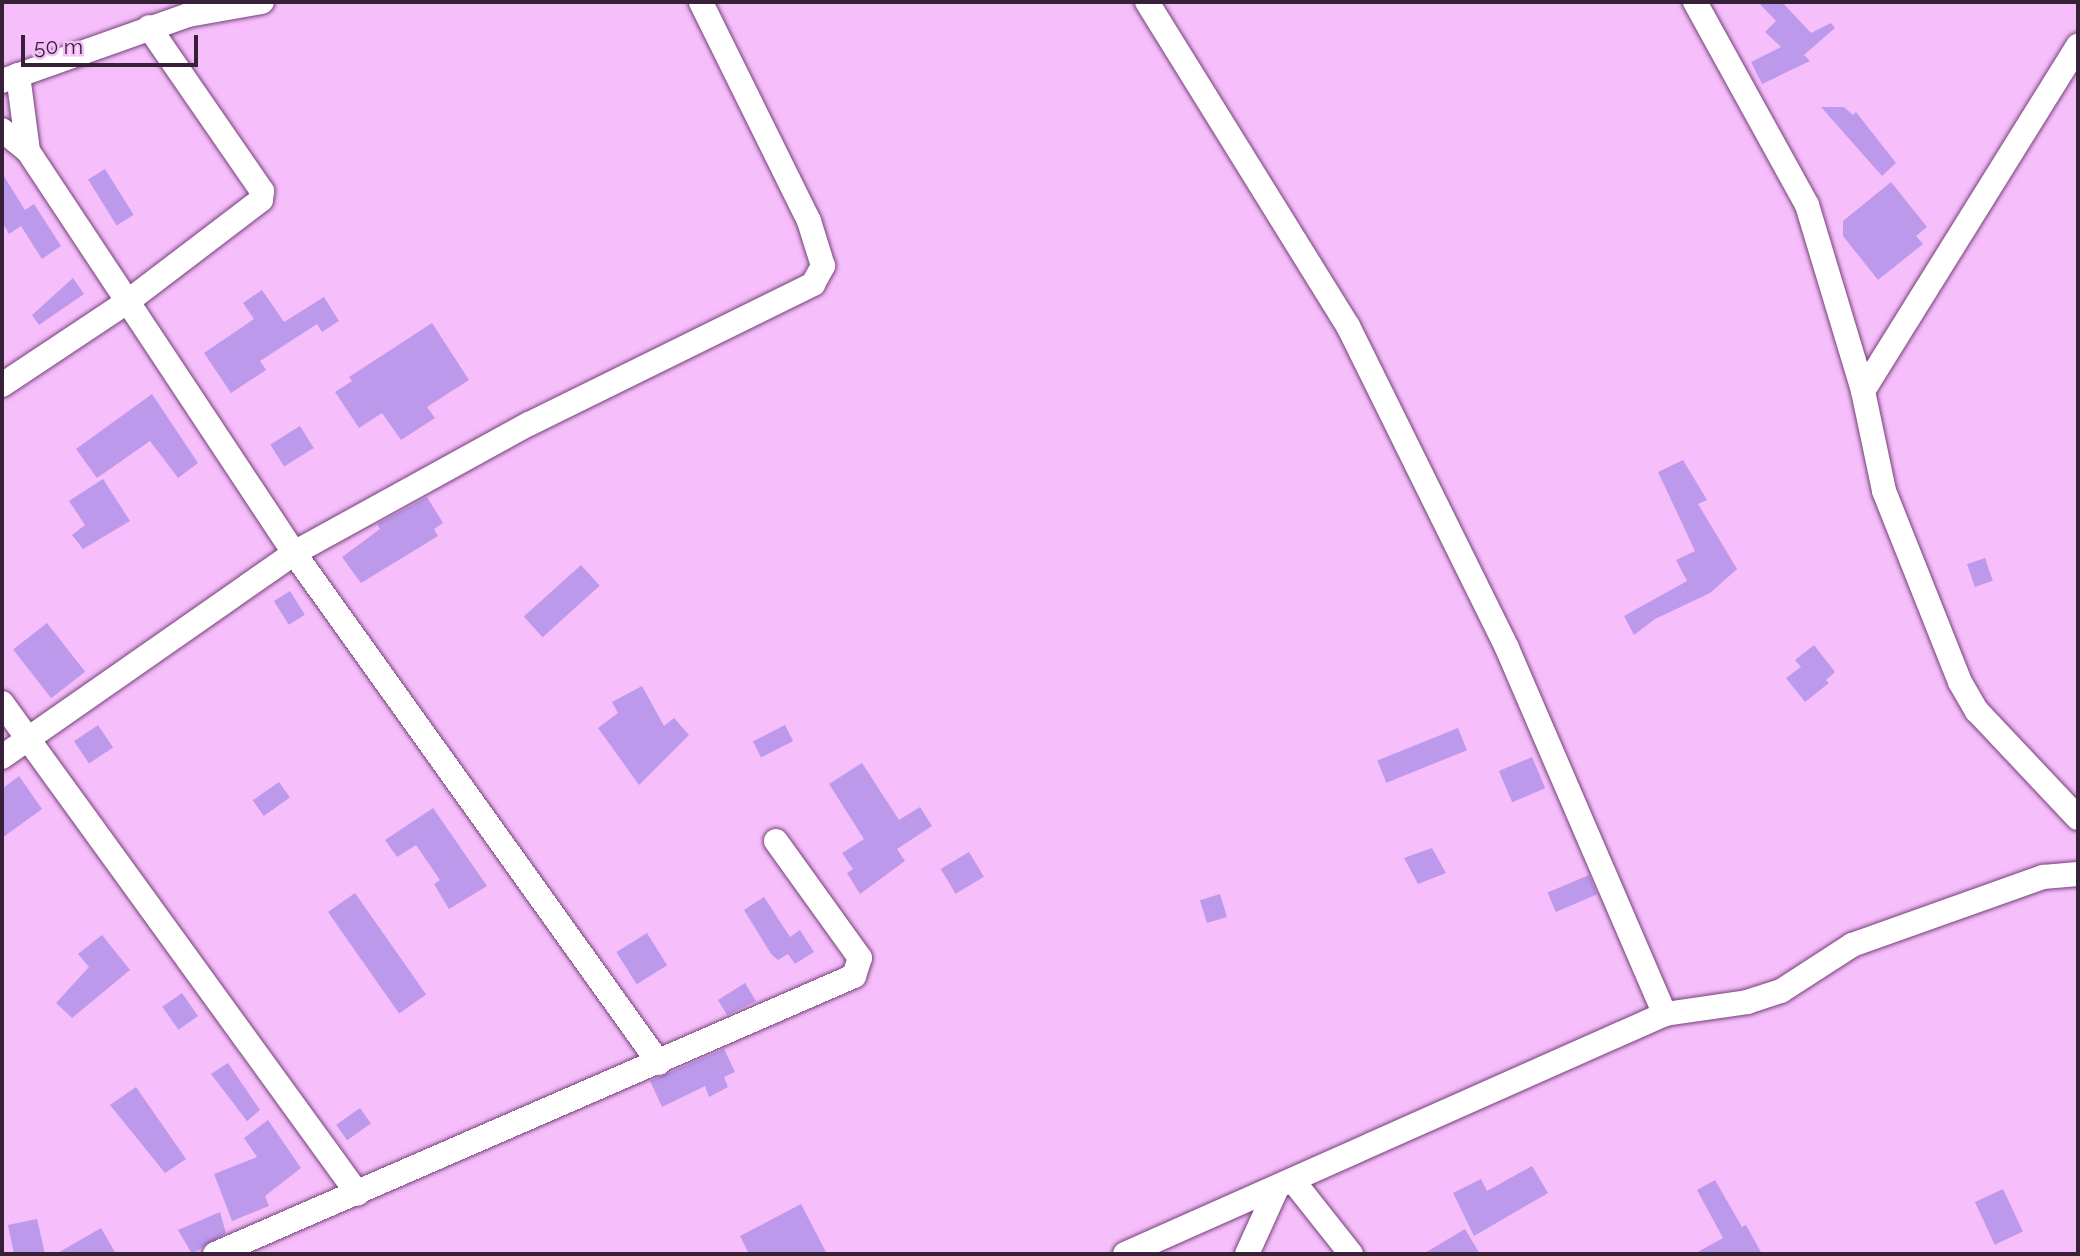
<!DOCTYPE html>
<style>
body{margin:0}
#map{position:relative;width:2080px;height:1256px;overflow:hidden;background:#f7befc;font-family:Raleway,sans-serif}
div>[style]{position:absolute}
.building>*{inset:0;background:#bc99ea;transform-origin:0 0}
.roads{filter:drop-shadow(0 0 2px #734178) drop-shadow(0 0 2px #734178)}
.street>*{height:24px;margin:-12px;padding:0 12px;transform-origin:12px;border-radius:12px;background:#fff}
span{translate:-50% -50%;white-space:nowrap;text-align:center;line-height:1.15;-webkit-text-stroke:7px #f7befc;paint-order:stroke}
.frame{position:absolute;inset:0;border:4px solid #372139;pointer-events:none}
.scale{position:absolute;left:21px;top:35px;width:177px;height:32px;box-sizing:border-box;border:4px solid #372139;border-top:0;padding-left:9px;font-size:21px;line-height:24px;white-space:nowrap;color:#372139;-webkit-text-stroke:5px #f7befc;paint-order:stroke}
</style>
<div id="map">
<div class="building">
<div style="clip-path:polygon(1758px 2px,1782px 2px,1811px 33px,1831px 23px,1835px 28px,1804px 55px,1810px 61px,1762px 84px,1751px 62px,1781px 47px,1765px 32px,1776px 21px)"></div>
<div style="clip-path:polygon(1821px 107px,1844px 107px,1853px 115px,1856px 112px,1896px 163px,1882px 176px)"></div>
<div style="left:105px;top:169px;width:54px;height:20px;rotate:58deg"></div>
<div style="clip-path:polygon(2px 173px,25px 210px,34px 204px,61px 246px,42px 259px,21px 226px,9px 234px,2px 222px)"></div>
<div style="clip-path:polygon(1891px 182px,1927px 227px,1916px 236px,1923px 244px,1878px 280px,1843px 236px,1843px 221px)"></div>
<div style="clip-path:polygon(73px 278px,84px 294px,39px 325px,32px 315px)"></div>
<div style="clip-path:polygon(262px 290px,284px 322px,324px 297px,339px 321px,322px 332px,317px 324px,260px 361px,266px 370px,231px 393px,204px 353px,254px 319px,243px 303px)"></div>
<div style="clip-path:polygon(432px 323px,469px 380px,427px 407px,435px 418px,401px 440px,382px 413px,359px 428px,335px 392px,352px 381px,349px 377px)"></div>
<div style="clip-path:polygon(152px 394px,198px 463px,178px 478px,150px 441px,97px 478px,76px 449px)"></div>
<div style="left:300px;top:426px;width:26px;height:35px;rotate:58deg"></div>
<div style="clip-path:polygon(1683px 460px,1707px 500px,1698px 504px,1737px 569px,1710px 593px,1655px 619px,1634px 635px,1624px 616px,1687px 581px,1676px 560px,1695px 551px,1658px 472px)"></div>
<div style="clip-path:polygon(103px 479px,130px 521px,83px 549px,72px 535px,85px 525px,69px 501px)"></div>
<div style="clip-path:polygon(427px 497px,443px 523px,434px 529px,438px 536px,361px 583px,342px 557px,380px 529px,377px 524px)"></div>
<div style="left:1985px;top:558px;width:24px;height:19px;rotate:71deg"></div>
<div style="left:581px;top:565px;width:28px;height:77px;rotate:48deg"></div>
<div style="left:290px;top:591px;width:28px;height:19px;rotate:58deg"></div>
<div style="left:47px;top:623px;width:62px;height:43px;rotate:52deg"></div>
<div style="clip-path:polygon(1814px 645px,1835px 672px,1826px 680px,1829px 683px,1805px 702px,1786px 678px,1801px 667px,1795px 660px)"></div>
<div style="clip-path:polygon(642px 686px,664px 726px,674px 718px,689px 735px,639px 785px,598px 728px,618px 713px,612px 702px)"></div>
<div style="left:98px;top:725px;width:27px;height:29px;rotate:56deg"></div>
<div style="left:785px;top:725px;width:18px;height:36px;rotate:63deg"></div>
<div style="left:1458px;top:728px;width:24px;height:87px;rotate:68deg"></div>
<div style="left:1532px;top:757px;width:34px;height:36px;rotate:67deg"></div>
<div style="clip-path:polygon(862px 763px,899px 820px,920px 807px,932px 826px,897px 849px,905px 861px,860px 894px,847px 873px,853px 869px,842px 853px,864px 839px,829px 784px)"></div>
<div style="clip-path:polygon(19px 776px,42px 809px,2px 838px,2px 789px)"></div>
<div style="left:279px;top:782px;width:19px;height:32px;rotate:55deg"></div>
<div style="clip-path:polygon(433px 808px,487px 886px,449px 909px,434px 884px,440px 880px,416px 845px,397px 857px,385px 840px)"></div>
<div style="clip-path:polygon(1432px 848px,1446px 873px,1418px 884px,1404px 858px)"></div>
<div style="left:969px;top:852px;width:29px;height:33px;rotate:59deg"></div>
<div style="left:1589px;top:875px;width:21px;height:45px;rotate:67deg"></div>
<div style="left:355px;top:893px;width:124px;height:33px;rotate:55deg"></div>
<div style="left:1220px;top:894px;width:24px;height:21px;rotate:73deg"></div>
<div style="clip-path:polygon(764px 897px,790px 937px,800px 930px,814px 952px,795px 964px,788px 954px,778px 960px,771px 954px,744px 910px)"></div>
<div style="left:647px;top:933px;width:38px;height:36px;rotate:58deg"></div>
<div style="clip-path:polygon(102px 935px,130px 970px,72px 1018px,56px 1003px,89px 967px,78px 954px)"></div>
<div style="clip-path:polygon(745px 983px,756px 1001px,727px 1015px,718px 1000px)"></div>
<div style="left:182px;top:993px;width:28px;height:24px;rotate:55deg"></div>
<div style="clip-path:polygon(724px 1049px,735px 1072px,724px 1077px,728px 1087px,709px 1097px,705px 1086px,662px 1107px,650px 1081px)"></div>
<div style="clip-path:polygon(228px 1063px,260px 1110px,247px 1121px,211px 1074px)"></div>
<div style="clip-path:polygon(136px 1087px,186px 1159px,165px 1173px,110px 1105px)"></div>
<div style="left:360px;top:1108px;width:19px;height:29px;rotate:55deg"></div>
<div style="clip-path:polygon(268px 1120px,301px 1168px,265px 1196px,269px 1206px,232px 1221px,214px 1174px,257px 1157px,244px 1138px)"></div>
<div style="clip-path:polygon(1532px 1166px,1548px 1193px,1474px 1236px,1453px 1193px,1481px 1179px,1487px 1191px)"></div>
<div style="clip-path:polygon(1715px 1180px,1742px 1227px,1746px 1225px,1762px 1254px,1694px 1254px,1723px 1238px,1697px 1190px)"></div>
<div style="left:2003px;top:1189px;width:47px;height:31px;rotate:65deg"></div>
<div style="clip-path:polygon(801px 1204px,827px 1254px,749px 1254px,740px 1236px)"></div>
<div style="clip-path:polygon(220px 1212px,226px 1233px,192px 1254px,178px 1230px)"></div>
<div style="clip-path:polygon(37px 1219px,45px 1254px,14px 1254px,8px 1225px)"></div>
<div style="clip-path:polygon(101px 1228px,116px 1254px,56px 1254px)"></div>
<div style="clip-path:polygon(1465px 1229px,1480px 1254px,1423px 1254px)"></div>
</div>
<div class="roads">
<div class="street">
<div style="left:1147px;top:2px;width:381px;rotate:58.2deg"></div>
<div style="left:1348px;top:326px;width:359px;rotate:63.7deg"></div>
<div style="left:1507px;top:648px;width:399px;rotate:66.7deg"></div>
<div style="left:1695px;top:2px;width:232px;rotate:61.1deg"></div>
<div style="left:1807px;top:205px;width:194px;rotate:73.2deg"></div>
<div style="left:1863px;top:391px;width:102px;rotate:78.1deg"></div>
<div style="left:1884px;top:491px;width:206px;rotate:68.3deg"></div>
<div style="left:1960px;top:682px;width:34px;rotate:60deg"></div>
<div style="left:1977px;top:711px;width:147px;rotate:46.7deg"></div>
<div style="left:18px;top:75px;width:77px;rotate:82.5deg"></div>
<div style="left:2px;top:81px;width:197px;rotate:-19.5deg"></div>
<div style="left:188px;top:15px;width:75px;rotate:-10deg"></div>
<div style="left:2px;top:130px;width:33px;rotate:39deg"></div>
<div style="left:28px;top:151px;width:482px;rotate:56.5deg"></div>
<div style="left:294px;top:553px;width:627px;rotate:54.41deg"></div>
<div style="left:2px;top:385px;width:150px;rotate:-33.6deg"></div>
<div style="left:127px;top:302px;width:168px;rotate:-37.3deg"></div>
<div style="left:261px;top:200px;width:9px;rotate:-84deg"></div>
<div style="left:262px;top:191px;width:199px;rotate:-124.6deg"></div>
<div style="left:1863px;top:391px;width:407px;rotate:-58.1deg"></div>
<div style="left:2px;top:703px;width:606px;rotate:54.06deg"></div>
<div style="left:2px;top:757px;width:356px;rotate:-34.9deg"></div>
<div style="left:294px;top:553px;width:268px;rotate:-28.8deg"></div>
<div style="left:529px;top:424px;width:317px;rotate:-26.2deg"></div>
<div style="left:813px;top:284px;width:21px;rotate:-61deg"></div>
<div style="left:823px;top:266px;width:47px;rotate:-107.3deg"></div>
<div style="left:809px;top:221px;width:244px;rotate:-116.3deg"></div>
<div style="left:1294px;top:1182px;width:92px;rotate:51.6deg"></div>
<div style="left:215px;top:1254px;width:697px;rotate:-23.51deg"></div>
<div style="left:854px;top:976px;width:19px;rotate:-72deg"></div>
<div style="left:860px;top:958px;width:144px;rotate:-125.7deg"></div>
<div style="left:1125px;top:1254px;width:591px;rotate:-23.96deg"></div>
<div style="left:1665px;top:1014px;width:83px;rotate:-8.3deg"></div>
<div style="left:1747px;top:1002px;width:36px;rotate:-18deg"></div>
<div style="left:1781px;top:991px;width:85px;rotate:-32.9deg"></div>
<div style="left:1852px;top:945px;width:203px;rotate:-19.6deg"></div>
<div style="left:2043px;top:877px;width:35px;rotate:-5deg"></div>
<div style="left:1247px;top:1254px;width:72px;rotate:-65.6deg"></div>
</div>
</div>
<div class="frame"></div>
<div class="scale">50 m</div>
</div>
